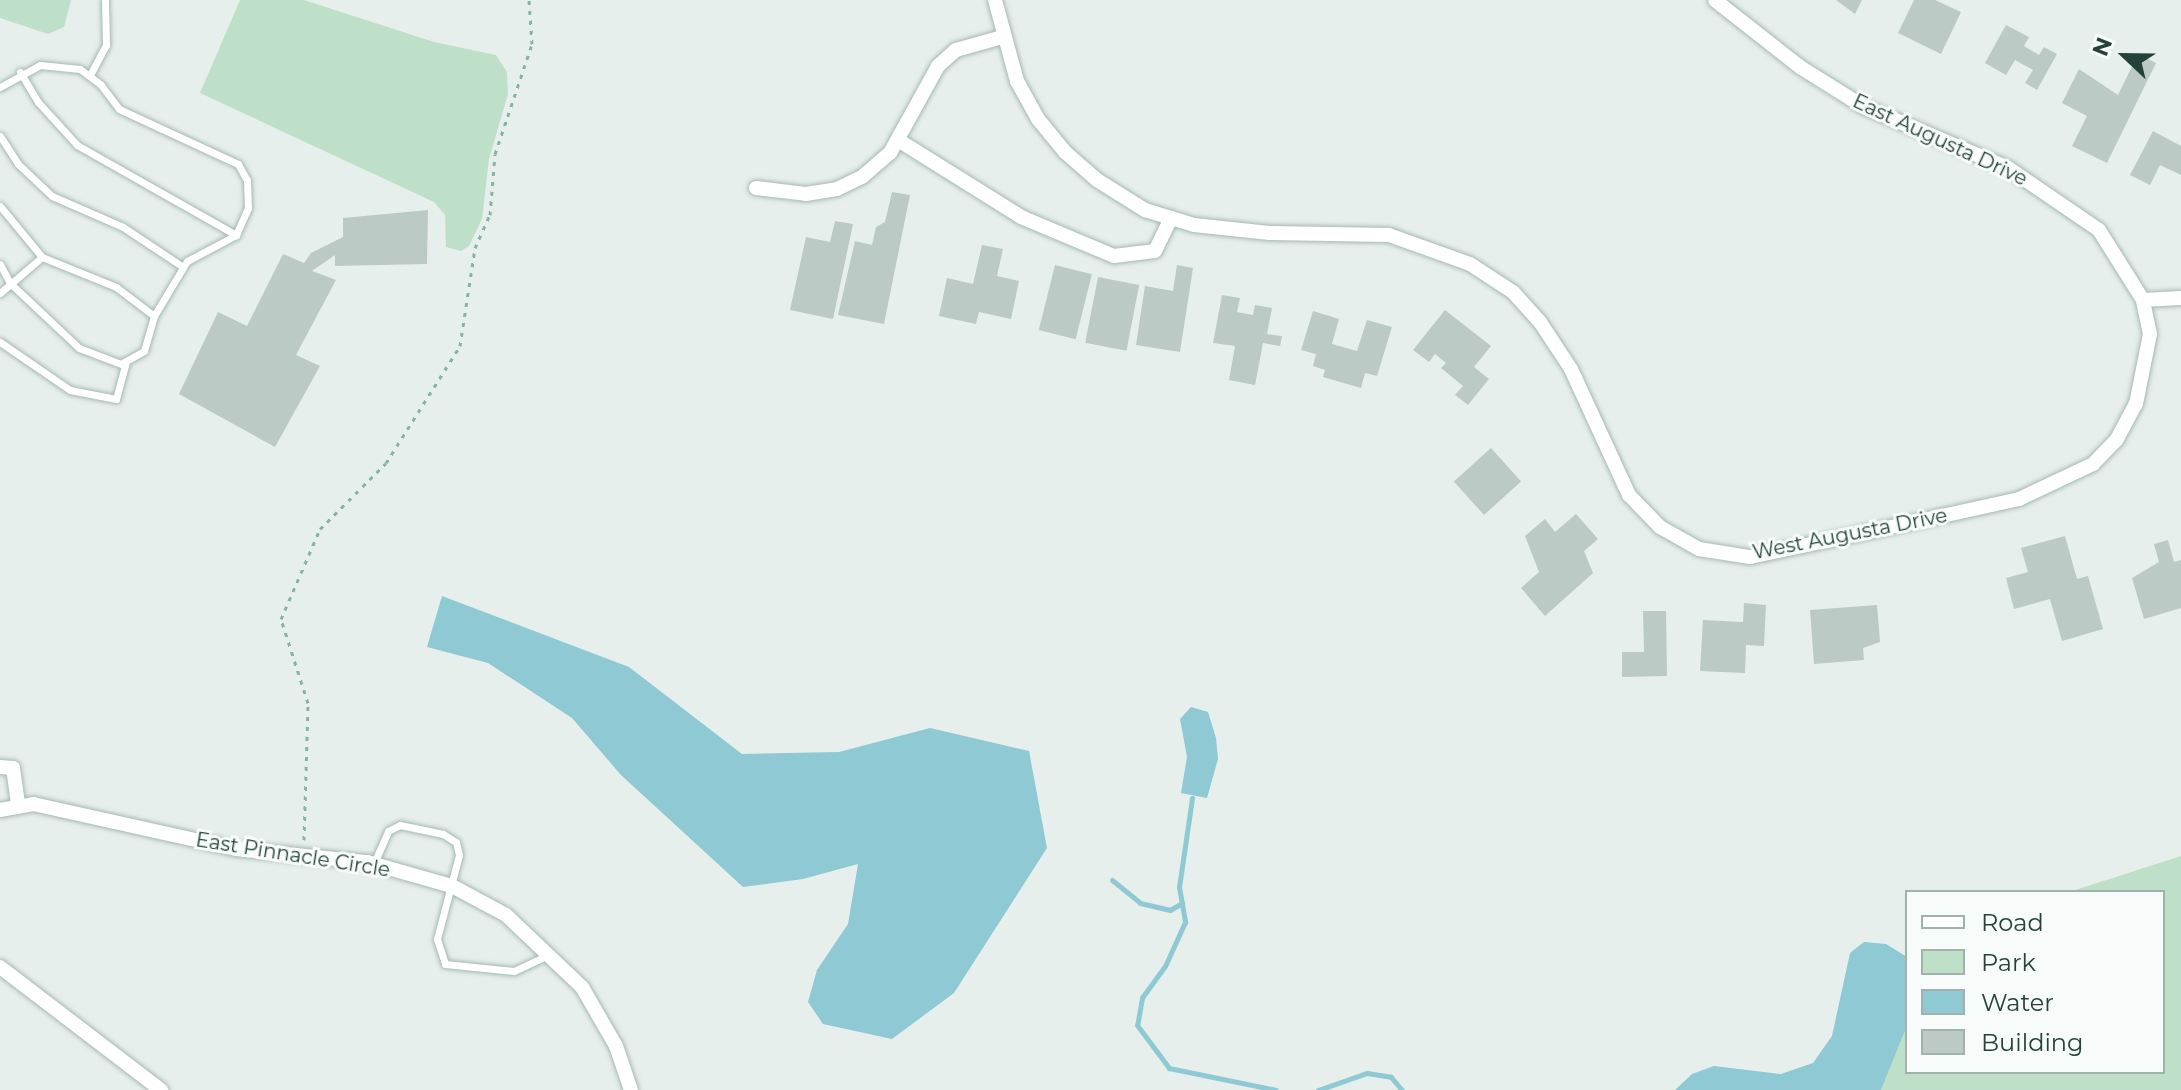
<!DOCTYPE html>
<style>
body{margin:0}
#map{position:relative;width:2181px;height:1090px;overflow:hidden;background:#e6efeb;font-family:Montserrat,sans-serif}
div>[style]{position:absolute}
.green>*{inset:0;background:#bfe0c8}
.water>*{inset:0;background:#8ec9d4}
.stream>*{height:5px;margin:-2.5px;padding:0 2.5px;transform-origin:2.5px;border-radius:2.5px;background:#8ec9d4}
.building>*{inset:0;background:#bbcac4;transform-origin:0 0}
.path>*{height:3px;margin-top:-1.5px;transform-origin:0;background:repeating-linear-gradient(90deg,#86b3a5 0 4px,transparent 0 10px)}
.roads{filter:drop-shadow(0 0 2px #a8b8b2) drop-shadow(0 0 2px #a8b8b2)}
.service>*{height:7px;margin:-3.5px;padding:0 3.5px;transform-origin:3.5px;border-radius:3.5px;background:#fff}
.minor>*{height:14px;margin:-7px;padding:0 7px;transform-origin:7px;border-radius:7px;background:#fff}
span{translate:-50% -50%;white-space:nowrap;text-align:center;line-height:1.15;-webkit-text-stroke:6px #f7fbf9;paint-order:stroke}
.street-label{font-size:20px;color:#24423a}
.legend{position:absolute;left:1905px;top:890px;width:260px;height:184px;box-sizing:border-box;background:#f7fbf9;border:2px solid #a3b1ad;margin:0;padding:10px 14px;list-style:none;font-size:24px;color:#24423a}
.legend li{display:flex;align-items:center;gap:16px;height:40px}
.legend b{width:40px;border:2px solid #a3b1ad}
.north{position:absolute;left:2085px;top:16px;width:80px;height:80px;-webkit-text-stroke:6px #f7fbf9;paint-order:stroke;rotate:292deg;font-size:22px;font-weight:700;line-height:32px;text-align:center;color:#24423a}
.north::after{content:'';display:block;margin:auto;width:28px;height:36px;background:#24423a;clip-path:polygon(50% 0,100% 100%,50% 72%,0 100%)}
</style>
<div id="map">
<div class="green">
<div style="clip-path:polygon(0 0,71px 0,64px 27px,48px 34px,0 18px)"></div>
<div style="clip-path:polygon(240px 0,304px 0,434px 42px,496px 55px,507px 72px,508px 94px,489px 159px,482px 219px,469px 246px,461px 251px,446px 247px,445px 215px,434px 202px,200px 93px)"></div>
<div style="clip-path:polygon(2181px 856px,2181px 1090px,1881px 1090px,1907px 1026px,1907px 1072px,2163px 1072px,2163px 892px,2069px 892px)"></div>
</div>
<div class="water">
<div style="clip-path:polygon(442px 596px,629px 667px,742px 754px,839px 752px,930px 728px,1029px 751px,1047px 848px,954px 993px,892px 1039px,823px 1024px,808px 1002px,817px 970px,848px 924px,858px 864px,803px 879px,743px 887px,621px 775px,572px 718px,488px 663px,427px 647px)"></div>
<div style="clip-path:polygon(1191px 707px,1208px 712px,1216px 738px,1218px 759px,1207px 798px,1181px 793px,1187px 757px,1180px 719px)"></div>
<div style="clip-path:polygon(1864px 942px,1886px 944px,1907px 957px,1907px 1026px,1881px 1090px,1675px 1090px,1692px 1074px,1714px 1066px,1781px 1074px,1813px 1063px,1832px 1036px,1850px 953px)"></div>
</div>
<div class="stream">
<div style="left:1192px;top:798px;width:90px;rotate:98.3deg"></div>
<div style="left:1179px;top:887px;width:36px;rotate:80deg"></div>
<div style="left:1185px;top:922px;width:48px;rotate:114.4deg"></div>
<div style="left:1165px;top:966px;width:39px;rotate:126deg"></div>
<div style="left:1142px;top:998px;width:27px;rotate:100deg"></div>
<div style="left:1137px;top:1025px;width:54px;rotate:53.3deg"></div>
<div style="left:1169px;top:1068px;width:109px;rotate:11.6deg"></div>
<div style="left:1112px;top:880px;width:36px;rotate:39deg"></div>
<div style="left:1140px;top:903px;width:31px;rotate:13deg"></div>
<div style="left:1170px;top:910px;width:14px;rotate:-30deg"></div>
<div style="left:1318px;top:1090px;width:52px;rotate:-19.1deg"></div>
<div style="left:1367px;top:1073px;width:24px;rotate:9deg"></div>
<div style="left:1391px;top:1077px;width:17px;rotate:50deg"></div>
</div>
<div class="building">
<div style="clip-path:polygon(1836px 0,1862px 0,1855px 14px)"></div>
<div style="clip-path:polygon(1914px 0,1935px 0,1961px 12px,1941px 54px,1898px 33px)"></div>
<div style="clip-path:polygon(2006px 25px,2029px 37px,2024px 46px,2039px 55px,2044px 47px,2057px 54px,2037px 90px,2025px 83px,2033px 70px,2015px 60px,2006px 75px,1985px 63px)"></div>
<div style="clip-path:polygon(2138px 54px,2156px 63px,2107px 163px,2072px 146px,2087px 116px,2062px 103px,2079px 69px,2118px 95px)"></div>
<div style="clip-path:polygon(2153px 131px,2181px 146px,2181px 175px,2160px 165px,2150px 185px,2130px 175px)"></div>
<div style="clip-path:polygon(892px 192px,910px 195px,884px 324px,838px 315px,855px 241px,872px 245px,876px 227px,885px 222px)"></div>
<div style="clip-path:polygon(428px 210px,427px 264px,335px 266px,335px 255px,312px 271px,336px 280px,296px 355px,320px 366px,275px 447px,179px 394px,218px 312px,247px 326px,283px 254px,304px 263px,311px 253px,343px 237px,343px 218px)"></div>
<div style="clip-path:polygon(835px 221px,853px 224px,833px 319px,790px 310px,806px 237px,830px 242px)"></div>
<div style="clip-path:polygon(982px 245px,1003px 249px,997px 276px,1019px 281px,1011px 319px,979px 312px,976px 324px,939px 316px,947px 278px,973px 284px)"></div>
<div style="left:1055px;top:265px;width:38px;height:67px;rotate:14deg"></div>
<div style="clip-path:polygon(1177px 265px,1193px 268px,1180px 352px,1136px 345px,1145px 286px,1173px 291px)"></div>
<div style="left:1098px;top:277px;width:42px;height:67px;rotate:11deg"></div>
<div style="clip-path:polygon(1222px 295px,1240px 298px,1237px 312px,1253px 315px,1255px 305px,1272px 308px,1267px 334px,1282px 336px,1280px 346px,1263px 343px,1255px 385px,1229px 380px,1235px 346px,1213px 343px)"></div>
<div style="clip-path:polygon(1445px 310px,1491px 346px,1474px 367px,1489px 379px,1468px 405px,1455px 395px,1463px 386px,1441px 368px,1446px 363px,1435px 354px,1429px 362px,1413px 350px)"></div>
<div style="clip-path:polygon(1313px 311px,1339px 319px,1332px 344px,1357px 351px,1367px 320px,1392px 327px,1377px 376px,1365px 373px,1361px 388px,1323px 377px,1325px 370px,1313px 366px,1316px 354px,1301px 350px)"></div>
<div style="left:1491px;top:448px;width:45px;height:50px;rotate:48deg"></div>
<div style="clip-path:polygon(1576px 514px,1598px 539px,1584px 551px,1593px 573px,1545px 616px,1521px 588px,1539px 572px,1525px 536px,1545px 519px,1555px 532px)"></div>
<div style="clip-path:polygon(2065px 536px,2077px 579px,2088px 576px,2103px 629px,2062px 641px,2050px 599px,2014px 609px,2006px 578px,2028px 572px,2021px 548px)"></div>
<div style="clip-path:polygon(2168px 540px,2174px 562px,2181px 560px,2181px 608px,2144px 619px,2132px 578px,2159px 562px,2154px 544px)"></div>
<div style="clip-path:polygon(1744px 603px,1766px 605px,1764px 646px,1746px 645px,1745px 673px,1700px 671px,1703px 620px,1743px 622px)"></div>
<div style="clip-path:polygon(1877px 605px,1880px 642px,1863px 648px,1864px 660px,1814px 664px,1810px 610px)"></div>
<div style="clip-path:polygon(1643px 611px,1666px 611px,1667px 676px,1622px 677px,1622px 652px,1644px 652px)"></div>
</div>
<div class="path">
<div style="left:304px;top:840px;width:137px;rotate:-88.3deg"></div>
<div style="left:308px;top:703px;width:88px;rotate:-107.8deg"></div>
<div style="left:281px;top:619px;width:98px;rotate:-66.6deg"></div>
<div style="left:320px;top:529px;width:93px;rotate:-45deg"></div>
<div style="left:386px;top:463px;width:138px;rotate:-57.7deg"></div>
<div style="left:460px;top:346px;width:99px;rotate:-81.3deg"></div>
<div style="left:475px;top:248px;width:36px;rotate:-66deg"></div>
<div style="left:490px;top:215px;width:61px;rotate:-85.3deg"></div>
<div style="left:495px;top:154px;width:116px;rotate:-71.4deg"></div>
<div style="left:532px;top:44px;width:44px;rotate:-93.9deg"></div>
</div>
<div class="roads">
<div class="service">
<div style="left:20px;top:72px;width:35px;rotate:59deg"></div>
<div style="left:38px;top:102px;width:58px;rotate:47.8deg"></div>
<div style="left:77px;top:145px;width:183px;rotate:29.5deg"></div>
<div style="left:90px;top:75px;width:34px;rotate:-62deg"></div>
<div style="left:106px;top:45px;width:45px;rotate:-91.3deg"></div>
<div style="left:0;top:87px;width:46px;rotate:-28.8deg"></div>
<div style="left:40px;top:65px;width:40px;rotate:5.7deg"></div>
<div style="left:80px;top:69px;width:26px;rotate:37deg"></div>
<div style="left:101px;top:85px;width:30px;rotate:53deg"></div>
<div style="left:119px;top:109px;width:131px;rotate:24.8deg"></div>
<div style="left:238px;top:164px;width:18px;rotate:61deg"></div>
<div style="left:247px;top:180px;width:28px;rotate:88deg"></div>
<div style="left:248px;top:208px;width:30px;rotate:114deg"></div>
<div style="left:236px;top:235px;width:55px;rotate:152deg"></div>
<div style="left:187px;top:261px;width:64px;rotate:121deg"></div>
<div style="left:0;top:136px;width:33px;rotate:57deg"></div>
<div style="left:18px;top:164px;width:47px;rotate:43.3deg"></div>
<div style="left:52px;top:196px;width:77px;rotate:23.6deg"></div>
<div style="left:123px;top:227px;width:72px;rotate:33.7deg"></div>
<div style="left:0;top:206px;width:66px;rotate:50.5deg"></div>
<div style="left:42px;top:257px;width:80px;rotate:22.1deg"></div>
<div style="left:116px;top:287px;width:48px;rotate:37.3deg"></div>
<div style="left:154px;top:316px;width:36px;rotate:106deg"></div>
<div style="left:144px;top:351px;width:26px;rotate:151deg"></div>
<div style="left:121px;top:364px;width:45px;rotate:-159.1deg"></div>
<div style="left:79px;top:348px;width:95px;rotate:-136.7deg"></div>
<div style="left:10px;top:283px;width:21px;rotate:-118deg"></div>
<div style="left:0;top:293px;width:55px;rotate:-40.6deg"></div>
<div style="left:0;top:342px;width:85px;rotate:34.4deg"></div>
<div style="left:70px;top:390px;width:47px;rotate:11.1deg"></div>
<div style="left:116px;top:399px;width:39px;rotate:-75deg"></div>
<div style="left:374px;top:863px;width:35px;rotate:-66deg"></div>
<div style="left:388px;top:831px;width:13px;rotate:-27deg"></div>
<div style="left:400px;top:825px;width:44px;rotate:11.8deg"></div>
<div style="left:443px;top:834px;width:15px;rotate:32deg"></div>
<div style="left:456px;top:842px;width:13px;rotate:77deg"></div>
<div style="left:459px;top:855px;width:87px;rotate:104.7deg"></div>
<div style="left:437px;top:939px;width:26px;rotate:72deg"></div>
<div style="left:445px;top:964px;width:69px;rotate:5.8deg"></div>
<div style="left:514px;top:971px;width:38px;rotate:-25deg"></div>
</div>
<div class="minor">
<div style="left:995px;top:0;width:84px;rotate:74.8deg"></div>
<div style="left:1017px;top:81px;width:43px;rotate:61.1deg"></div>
<div style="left:1038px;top:119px;width:43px;rotate:50.7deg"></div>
<div style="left:1065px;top:152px;width:43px;rotate:41.2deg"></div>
<div style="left:1097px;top:180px;width:57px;rotate:32deg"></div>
<div style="left:1145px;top:210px;width:51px;rotate:17deg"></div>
<div style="left:1194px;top:225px;width:76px;rotate:6deg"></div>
<div style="left:1270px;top:233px;width:119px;rotate:1deg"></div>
<div style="left:1389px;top:235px;width:86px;rotate:19.7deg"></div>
<div style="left:1470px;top:264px;width:51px;rotate:33.1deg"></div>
<div style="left:1513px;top:292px;width:40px;rotate:48deg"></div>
<div style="left:1540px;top:322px;width:56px;rotate:56.6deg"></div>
<div style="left:1571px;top:369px;width:139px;rotate:65.3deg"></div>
<div style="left:1629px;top:495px;width:45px;rotate:45.9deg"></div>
<div style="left:1660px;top:527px;width:45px;rotate:29.4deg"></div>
<div style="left:1699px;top:549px;width:52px;rotate:8.9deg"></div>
<div style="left:1750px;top:557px;width:154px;rotate:-12deg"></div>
<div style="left:1901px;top:525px;width:121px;rotate:-12.4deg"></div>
<div style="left:2019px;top:499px;width:82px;rotate:-25.3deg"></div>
<div style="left:2093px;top:464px;width:35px;rotate:-46deg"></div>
<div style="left:2117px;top:439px;width:40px;rotate:-62deg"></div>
<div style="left:2136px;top:404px;width:71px;rotate:-78.7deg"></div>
<div style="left:2150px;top:334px;width:35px;rotate:-102deg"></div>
<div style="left:2143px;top:300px;width:83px;rotate:-122.2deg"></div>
<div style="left:2099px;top:230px;width:110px;rotate:-145.7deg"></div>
<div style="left:2008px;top:168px;width:156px;rotate:-157deg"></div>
<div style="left:1864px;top:107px;width:75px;rotate:-148deg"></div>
<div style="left:1800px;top:67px;width:108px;rotate:-141.8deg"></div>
<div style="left:898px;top:140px;width:145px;rotate:32deg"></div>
<div style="left:1021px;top:217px;width:101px;rotate:22.8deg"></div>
<div style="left:1114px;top:256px;width:41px;rotate:-7deg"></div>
<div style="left:1155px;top:251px;width:37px;rotate:-64deg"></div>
<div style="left:756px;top:188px;width:50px;rotate:6.8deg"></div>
<div style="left:806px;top:194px;width:31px;rotate:-9deg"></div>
<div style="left:837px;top:189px;width:28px;rotate:-26deg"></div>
<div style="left:862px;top:177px;width:37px;rotate:-41deg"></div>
<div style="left:890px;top:153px;width:99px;rotate:-61.1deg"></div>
<div style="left:938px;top:66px;width:24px;rotate:-42deg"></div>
<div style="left:956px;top:50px;width:48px;rotate:-15.8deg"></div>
<div style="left:2143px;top:300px;width:38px;rotate:-3deg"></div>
<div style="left:0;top:767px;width:13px;rotate:4deg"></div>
<div style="left:13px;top:768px;width:37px;rotate:82deg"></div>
<div style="left:0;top:810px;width:34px;rotate:-10deg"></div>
<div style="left:33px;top:804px;width:208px;rotate:12.5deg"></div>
<div style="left:236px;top:849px;width:132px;rotate:5.7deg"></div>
<div style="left:367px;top:862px;width:88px;rotate:15.8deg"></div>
<div style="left:452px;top:886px;width:61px;rotate:28.2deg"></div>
<div style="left:506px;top:915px;width:105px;rotate:43.5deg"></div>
<div style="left:582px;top:987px;width:68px;rotate:60deg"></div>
<div style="left:616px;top:1046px;width:46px;rotate:71.2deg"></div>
<div style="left:0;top:967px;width:203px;rotate:37.4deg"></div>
</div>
</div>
<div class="street-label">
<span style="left:1940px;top:140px;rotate:25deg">East Augusta Drive</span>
<span style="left:1850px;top:534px;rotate:-11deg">West Augusta Drive</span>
<span style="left:293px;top:855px;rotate:9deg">East Pinnacle Circle</span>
</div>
<ul class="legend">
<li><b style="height:10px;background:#fff"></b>Road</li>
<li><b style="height:22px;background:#bfe0c8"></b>Park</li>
<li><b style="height:22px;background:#8ec9d4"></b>Water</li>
<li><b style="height:22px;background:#bbcac4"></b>Building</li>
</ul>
<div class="north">N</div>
</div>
